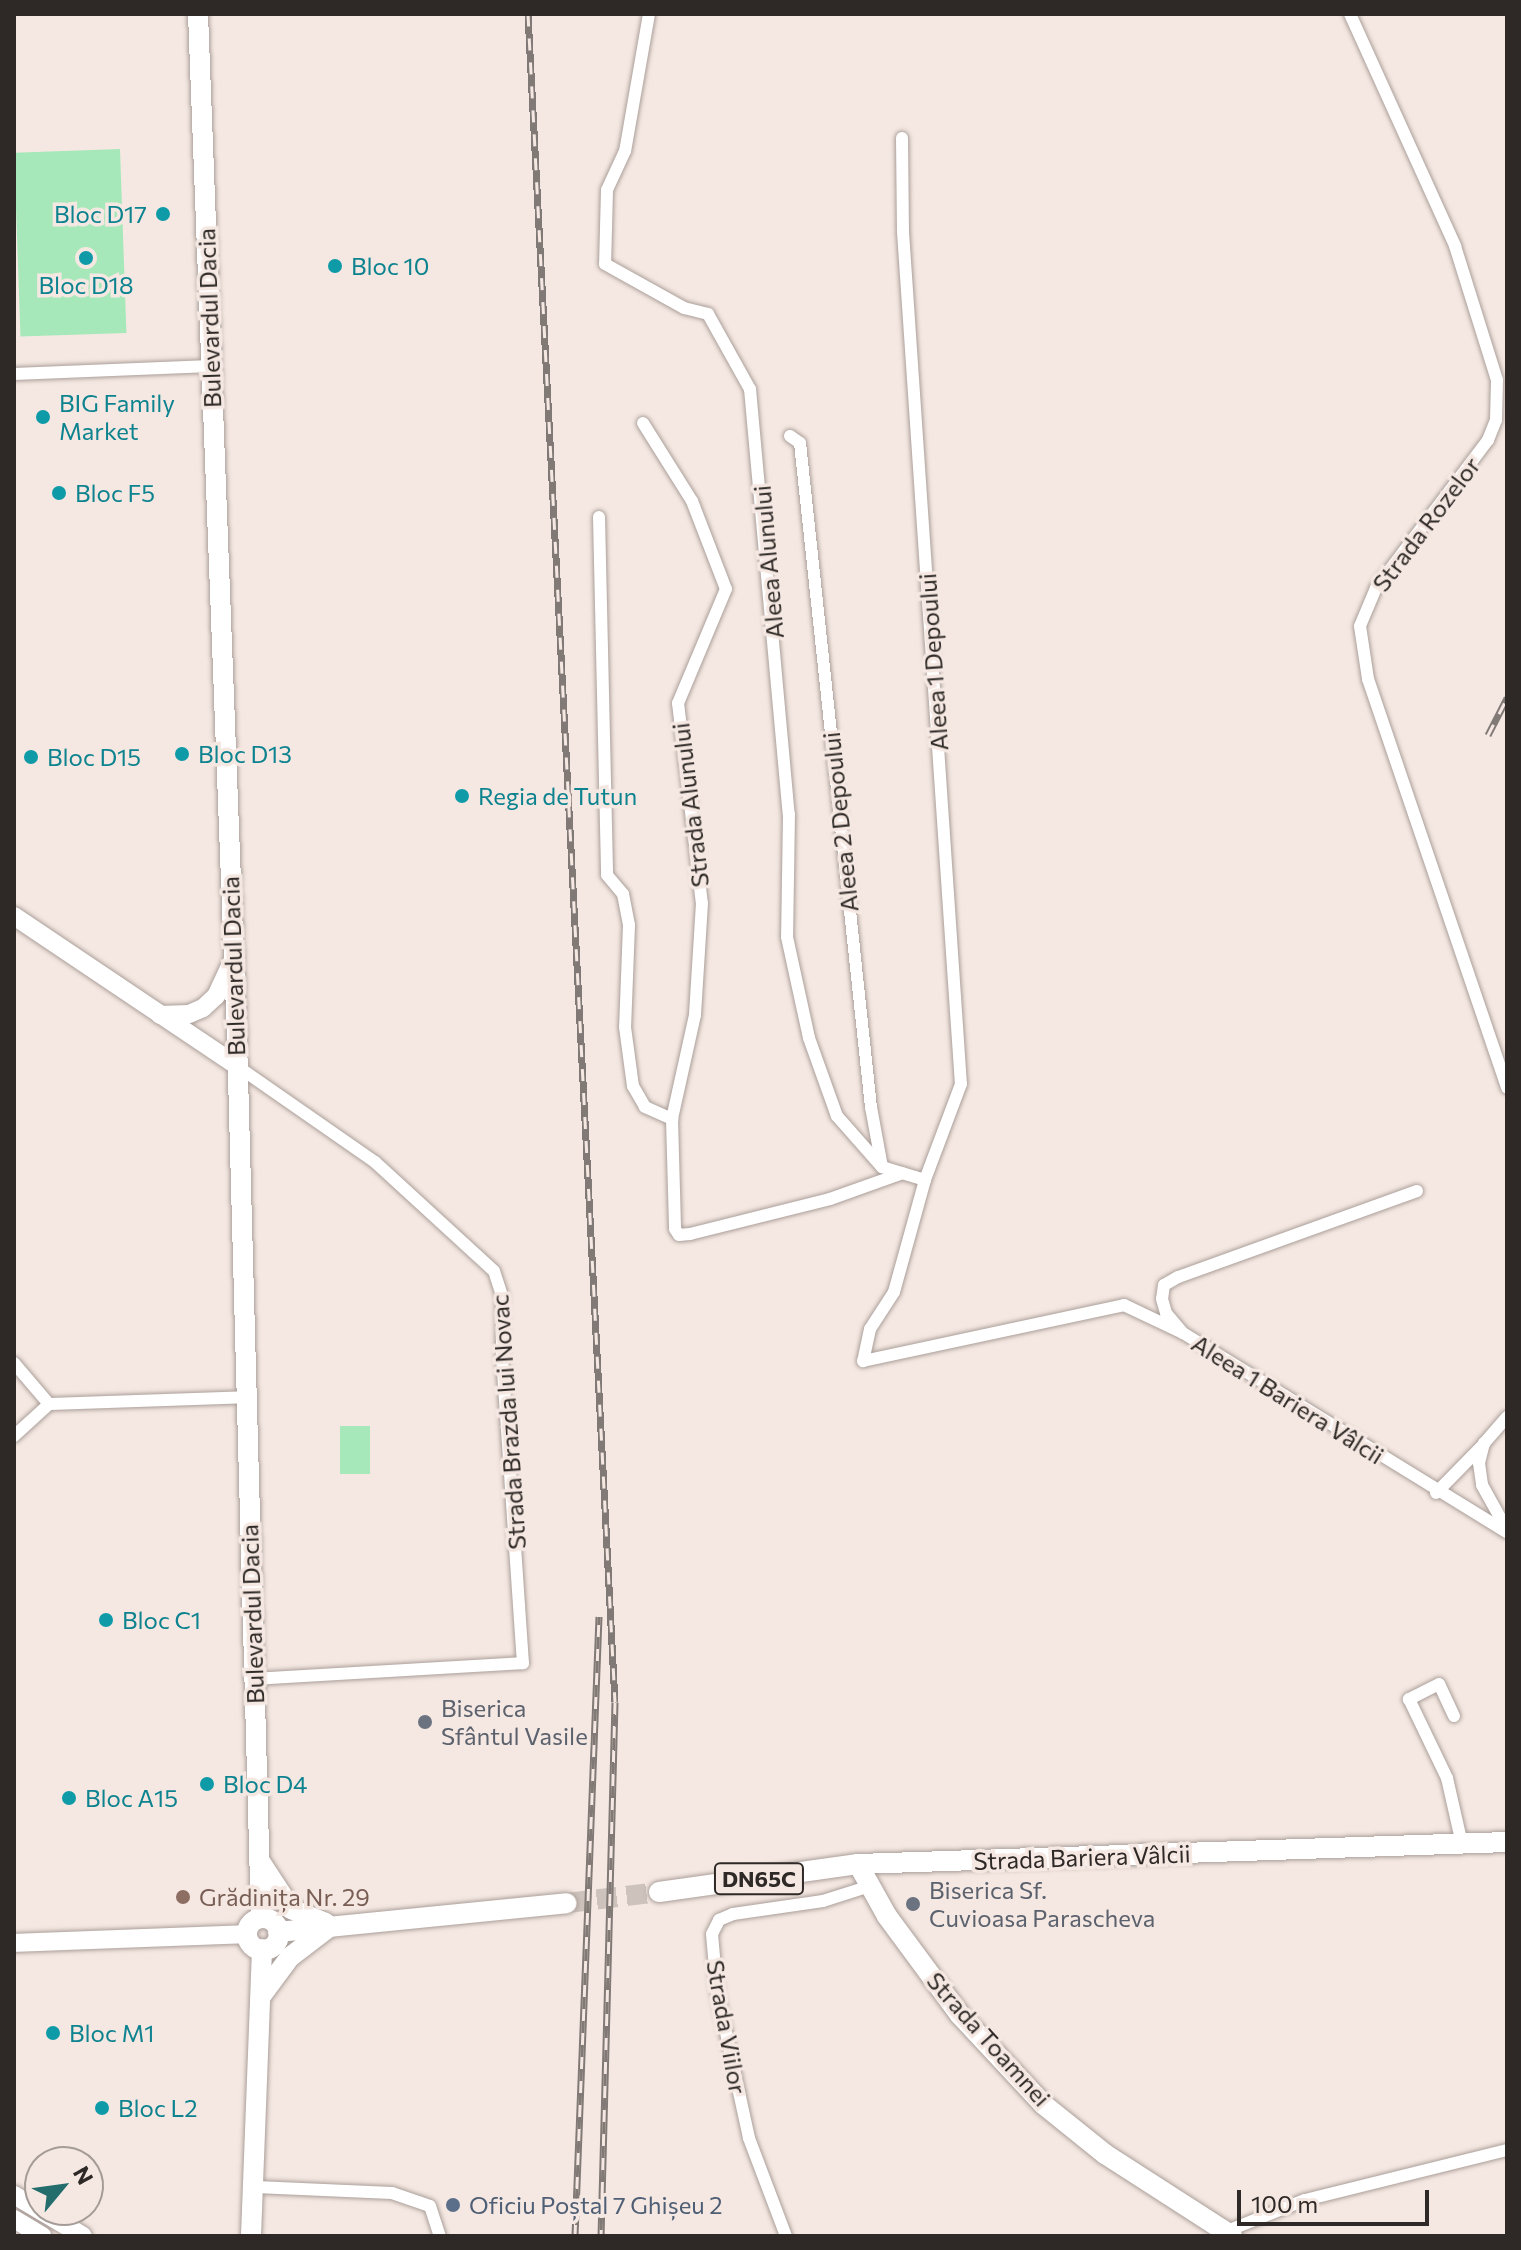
<!DOCTYPE html>
<meta charset="utf-8">
<style>
body{margin:0}
#map{position:relative;width:1521px;height:2250px;overflow:hidden;background:#f5e8e2;font-family:Commissioner,sans-serif}
div>[style]{position:absolute}
.green>*{inset:0;background:#a7e8ba;transform-origin:0 0}
.primary-tunnel>*{height:20px;margin-top:-10px;transform-origin:0;background:repeating-linear-gradient(90deg,#cdc2bc 0 20px,transparent 0 30px)}
.roads{filter:drop-shadow(0 0 2px #ab9f9a) drop-shadow(0 0 2px #ab9f9a)}
.street>*{height:12px;margin:-6px;padding:0 6px;transform-origin:6px;border-radius:6px;background:#fff}
.secondary>*{height:18px;margin:-9px;padding:0 9px;transform-origin:9px;border-radius:9px;background:#fff}
.primary>*{height:20px;margin:-10px;padding:0 10px;transform-origin:10px;border-radius:10px;background:#fff}
.primary>.ring{margin:-10px;padding:0;box-sizing:content-box;background:none;border:20px solid #fff;border-radius:50%}
.rail>*{height:7px;margin-top:-3.5px;transform-origin:0;background:repeating-linear-gradient(90deg,#f5e8e2 0 12px,#817975 0 24px);box-sizing:border-box;border-block:2px solid #817975}
.dots>*{width:22px;height:22px;translate:-50% -50%;box-sizing:border-box;border:4px solid #f5e8e2;border-radius:50%}
span{translate:-50% -50%;white-space:nowrap;text-align:center;line-height:1.15;-webkit-text-stroke:7px #f5e8e2;paint-order:stroke}
.shield-label span{padding:2px 6px;background:#f5e8e2;border:2px solid;border-radius:6px;-webkit-text-stroke-width:0}
.shield-label{font-size:22px;color:#2e2926;font-weight:700}
.culture-label{font-size:24px;color:#0d838f}
.right{translate:-100% -50%;text-align:right}
.left{translate:0 -50%;text-align:left}
.street-label{font-size:24px;color:#2e2926}
.worship-label{font-size:24px;color:#5b616d}
.education-label{font-size:24px;color:#785e54}
.service-label{font-size:24px;color:#4e5e75}
.frame{position:absolute;inset:0;border:16px solid #2e2926;pointer-events:none}
.north{position:absolute;left:24px;top:2146px;width:80px;height:80px;box-sizing:border-box;background:#f5e8e2;border:2px solid #a59c97;border-radius:50%;rotate:61deg;font-size:22px;font-weight:700;line-height:32px;text-align:center;color:#2e2926}
.north::after{content:'';display:block;margin:auto;width:28px;height:36px;background:#236e6d;clip-path:polygon(50% 0,100% 100%,50% 72%,0 100%)}
.scale{position:absolute;left:1237px;top:2190px;width:192px;height:36px;box-sizing:border-box;border:4px solid #2e2926;border-top:0;padding-left:10px;font-size:24px;line-height:28px;white-space:nowrap;color:#2e2926;-webkit-text-stroke:6px #f5e8e2;paint-order:stroke}
</style>
<div id="map">
<div class="green">
<div style="left:120px;top:149px;width:184px;height:106px;rotate:88deg"></div>
<div style="left:340px;top:1426px;width:30px;height:48px"></div>
</div>
<div class="primary-tunnel">
<div style="left:567px;top:1903px;width:93px;rotate:-6.8deg"></div>
</div>
<div class="roads">
<div class="street">
<div style="left:649px;top:14px;width:139px;rotate:99.9deg"></div>
<div style="left:625px;top:151px;width:43px;rotate:114.8deg"></div>
<div style="left:607px;top:190px;width:74px;rotate:91.5deg"></div>
<div style="left:605px;top:264px;width:90px;rotate:29.1deg"></div>
<div style="left:684px;top:308px;width:25px;rotate:14deg"></div>
<div style="left:708px;top:314px;width:86px;rotate:60.8deg"></div>
<div style="left:750px;top:389px;width:427px;rotate:84.8deg"></div>
<div style="left:789px;top:814px;width:123px;rotate:90.9deg"></div>
<div style="left:787px;top:937px;width:103px;rotate:77.7deg"></div>
<div style="left:809px;top:1038px;width:83px;rotate:70.3deg"></div>
<div style="left:837px;top:1116px;width:68px;rotate:48.6deg"></div>
<div style="left:1350px;top:14px;width:255px;rotate:65.6deg"></div>
<div style="left:1455px;top:246px;width:140px;rotate:72.6deg"></div>
<div style="left:1497px;top:380px;width:40px;rotate:91.4deg"></div>
<div style="left:1496px;top:420px;width:22px;rotate:112deg"></div>
<div style="left:1488px;top:440px;width:186px;rotate:127.1deg"></div>
<div style="left:1376px;top:588px;width:41px;rotate:112.8deg"></div>
<div style="left:1360px;top:626px;width:54px;rotate:81.4deg"></div>
<div style="left:1368px;top:679px;width:432px;rotate:71.2deg"></div>
<div style="left:902px;top:138px;width:94px;rotate:89.4deg"></div>
<div style="left:903px;top:232px;width:854px;rotate:86.11deg"></div>
<div style="left:961px;top:1084px;width:103px;rotate:110.6deg"></div>
<div style="left:925px;top:1180px;width:116px;rotate:105.5deg"></div>
<div style="left:894px;top:1292px;width:44px;rotate:123deg"></div>
<div style="left:870px;top:1329px;width:33px;rotate:102deg"></div>
<div style="left:863px;top:1361px;width:267px;rotate:-12.1deg"></div>
<div style="left:1124px;top:1305px;width:65px;rotate:25.4deg"></div>
<div style="left:14px;top:374px;width:197px;rotate:-2.3deg"></div>
<div style="left:643px;top:423px;width:92px;rotate:57.9deg"></div>
<div style="left:692px;top:501px;width:94px;rotate:68.9deg"></div>
<div style="left:726px;top:589px;width:124px;rotate:112.8deg"></div>
<div style="left:678px;top:703px;width:201px;rotate:83.2deg"></div>
<div style="left:702px;top:903px;width:112px;rotate:93.6deg"></div>
<div style="left:695px;top:1015px;width:107px;rotate:102.5deg"></div>
<div style="left:672px;top:1119px;width:110px;rotate:88.4deg"></div>
<div style="left:675px;top:1229px;width:7px;rotate:56deg"></div>
<div style="left:679px;top:1235px;width:11px;rotate:-5deg"></div>
<div style="left:690px;top:1234px;width:144px;rotate:-14deg"></div>
<div style="left:830px;top:1199px;width:77px;rotate:-19.6deg"></div>
<div style="left:790px;top:436px;width:12px;rotate:35deg"></div>
<div style="left:800px;top:443px;width:668px;rotate:83.9deg"></div>
<div style="left:871px;top:1107px;width:61px;rotate:79.6deg"></div>
<div style="left:882px;top:1167px;width:45px;rotate:16.8deg"></div>
<div style="left:599px;top:517px;width:358px;rotate:88.7deg"></div>
<div style="left:607px;top:875px;width:25px;rotate:50deg"></div>
<div style="left:623px;top:894px;width:32px;rotate:79deg"></div>
<div style="left:629px;top:925px;width:102px;rotate:92.2deg"></div>
<div style="left:625px;top:1027px;width:60px;rotate:82.3deg"></div>
<div style="left:633px;top:1086px;width:24px;rotate:60deg"></div>
<div style="left:645px;top:1107px;width:30px;rotate:24deg"></div>
<div style="left:237px;top:1066px;width:168px;rotate:34.8deg"></div>
<div style="left:375px;top:1162px;width:161px;rotate:42.5deg"></div>
<div style="left:494px;top:1271px;width:26px;rotate:72deg"></div>
<div style="left:502px;top:1296px;width:60px;rotate:90deg"></div>
<div style="left:502px;top:1356px;width:308px;rotate:86.1deg"></div>
<div style="left:523px;top:1663px;width:269px;rotate:176.6deg"></div>
<div style="left:1417px;top:1191px;width:254px;rotate:160.2deg"></div>
<div style="left:1178px;top:1277px;width:16px;rotate:150deg"></div>
<div style="left:1164px;top:1285px;width:14px;rotate:98deg"></div>
<div style="left:1162px;top:1299px;width:15px;rotate:74deg"></div>
<div style="left:1166px;top:1313px;width:26px;rotate:50deg"></div>
<div style="left:1183px;top:1333px;width:380px;rotate:31.6deg"></div>
<div style="left:14px;top:1363px;width:54px;rotate:49.5deg"></div>
<div style="left:1507px;top:1417px;width:35px;rotate:131deg"></div>
<div style="left:1484px;top:1443px;width:21px;rotate:104deg"></div>
<div style="left:1479px;top:1463px;width:22px;rotate:82deg"></div>
<div style="left:1482px;top:1485px;width:51px;rotate:60.9deg"></div>
<div style="left:14px;top:1436px;width:47px;rotate:-42.4deg"></div>
<div style="left:49px;top:1404px;width:197px;rotate:-2deg"></div>
<div style="left:1436px;top:1493px;width:69px;rotate:-45.6deg"></div>
<div style="left:1454px;top:1716px;width:35px;rotate:-115deg"></div>
<div style="left:1439px;top:1684px;width:34px;rotate:153deg"></div>
<div style="left:1409px;top:1699px;width:88px;rotate:64.3deg"></div>
<div style="left:1447px;top:1778px;width:68px;rotate:77.2deg"></div>
<div style="left:256px;top:2187px;width:136px;rotate:2.5deg"></div>
<div style="left:392px;top:2193px;width:40px;rotate:18.9deg"></div>
<div style="left:430px;top:2206px;width:32px;rotate:72deg"></div>
<div style="left:1227px;top:2231px;width:84px;rotate:-21.7deg"></div>
<div style="left:1305px;top:2200px;width:208px;rotate:-13.9deg"></div>
<div style="left:786px;top:2236px;width:105px;rotate:-110.7deg"></div>
<div style="left:749px;top:2138px;width:150px;rotate:-102.3deg"></div>
<div style="left:717px;top:1991px;width:57px;rotate:-95deg"></div>
<div style="left:712px;top:1934px;width:16px;rotate:-63deg"></div>
<div style="left:719px;top:1920px;width:15px;rotate:-23deg"></div>
<div style="left:733px;top:1914px;width:91px;rotate:-8.2deg"></div>
<div style="left:823px;top:1901px;width:49px;rotate:-17.7deg"></div>
</div>
<div class="secondary">
<div style="left:14px;top:916px;width:269px;rotate:33.9deg"></div>
<div style="left:160px;top:1015px;width:29px;rotate:-2deg"></div>
<div style="left:189px;top:1014px;width:15px;rotate:-23deg"></div>
<div style="left:203px;top:1008px;width:18px;rotate:-43deg"></div>
<div style="left:216px;top:996px;width:40px;rotate:-65deg"></div>
<div style="left:14px;top:1943px;width:234px;rotate:-2.2deg"></div>
<div style="left:14px;top:2195px;width:80px;rotate:30.7deg"></div>
<div style="left:14px;top:2219px;width:33px;rotate:31deg"></div>
</div>
<div class="primary">
<div style="left:198px;top:14px;width:1026px;rotate:87.82deg"></div>
<div style="left:237px;top:1039px;width:879px;rotate:88.44deg"></div>
<div style="left:261px;top:1863px;width:55px;rotate:56.9deg"></div>
<div style="left:291px;top:1909px;width:37px;rotate:22deg"></div>
<div style="left:858px;top:1864px;width:60px;rotate:60.9deg"></div>
<div style="left:887px;top:1916px;width:123px;rotate:53.6deg"></div>
<div style="left:960px;top:2015px;width:123px;rotate:47deg"></div>
<div style="left:1044px;top:2105px;width:78px;rotate:38.8deg"></div>
<div style="left:1105px;top:2154px;width:151px;rotate:32.8deg"></div>
<div style="left:659px;top:1892px;width:201px;rotate:-8deg"></div>
<div style="left:858px;top:1864px;width:649px;rotate:-1.94deg"></div>
<div class="ring" style="left:247px;top:1918px;width:12px;height:12px"></div>
<div style="left:278px;top:1932px;width:290px;rotate:-5.7deg"></div>
<div style="left:261px;top:1996px;width:49px;rotate:-53.4deg"></div>
<div style="left:290px;top:1957px;width:48px;rotate:-37.3deg"></div>
<div style="left:251px;top:2236px;width:287px;rotate:-87.8deg"></div>
</div>
</div>
<div class="rail">
<div style="left:528px;top:14px;width:1690px;rotate:87.05deg"></div>
<div style="left:615px;top:1702px;width:534px;rotate:91.5deg"></div>
<div style="left:1488px;top:735px;width:42px;rotate:-62.8deg"></div>
<div style="left:575px;top:2236px;width:620px;rotate:-87.78deg"></div>
</div>
<div class="dots">
<div style="left:163px;top:214px;background:#0f9aa8"></div>
<div style="left:86px;top:258px;background:#0f9aa8"></div>
<div style="left:335px;top:266px;background:#0f9aa8"></div>
<div style="left:43px;top:417px;background:#0f9aa8"></div>
<div style="left:59px;top:493px;background:#0f9aa8"></div>
<div style="left:182px;top:754px;background:#0f9aa8"></div>
<div style="left:31px;top:757px;background:#0f9aa8"></div>
<div style="left:462px;top:796px;background:#0f9aa8"></div>
<div style="left:106px;top:1620px;background:#0f9aa8"></div>
<div style="left:425px;top:1722px;background:#6b7280"></div>
<div style="left:207px;top:1784px;background:#0f9aa8"></div>
<div style="left:69px;top:1798px;background:#0f9aa8"></div>
<div style="left:183px;top:1897px;background:#8d6e63"></div>
<div style="left:913px;top:1904px;background:#6b7280"></div>
<div style="left:53px;top:2033px;background:#0f9aa8"></div>
<div style="left:102px;top:2108px;background:#0f9aa8"></div>
<div style="left:453px;top:2205px;background:#5c6f8a"></div>
</div>
<div class="shield-label">
<span style="left:759px;top:1879px">DN65C</span>
</div>
<div class="culture-label">
<span class="right" style="left:147px;top:214px">Bloc D17</span>
<span class="left" style="left:351px;top:266px">Bloc 10</span>
<span style="left:86px;top:285px">Bloc D18</span>
<span class="left" style="left:59px;top:417px">BIG Family<br>Market</span>
<span class="left" style="left:75px;top:493px">Bloc F5</span>
<span class="left" style="left:198px;top:754px">Bloc D13</span>
<span class="left" style="left:47px;top:757px">Bloc D15</span>
<span class="left" style="left:478px;top:796px">Regia de Tutun</span>
<span class="left" style="left:122px;top:1620px">Bloc C1</span>
<span class="left" style="left:223px;top:1784px">Bloc D4</span>
<span class="left" style="left:85px;top:1798px">Bloc A15</span>
<span class="left" style="left:69px;top:2033px">Bloc M1</span>
<span class="left" style="left:118px;top:2108px">Bloc L2</span>
</div>
<div class="street-label">
<span style="left:209px;top:318px;rotate:-92deg">Bulevardul Dacia</span>
<span style="left:1426px;top:524px;rotate:-53deg">Strada Rozelor</span>
<span style="left:768px;top:562px;rotate:-95deg">Aleea Alunului</span>
<span style="left:933px;top:662px;rotate:-94deg">Aleea 1 Depoului</span>
<span style="left:690px;top:805px;rotate:-97deg">Strada Alunului</span>
<span style="left:840px;top:822px;rotate:-96deg">Aleea 2 Depoului</span>
<span style="left:233px;top:966px;rotate:-92deg">Bulevardul Dacia</span>
<span style="left:1288px;top:1399px;rotate:32deg">Aleea 1 Bariera Vâlcii</span>
<span style="left:508px;top:1422px;rotate:-94deg">Strada Brazda lui Novac</span>
<span style="left:252px;top:1614px;rotate:-92deg">Bulevardul Dacia</span>
<span style="left:1082px;top:1857px;rotate:-2deg">Strada Bariera Vâlcii</span>
<span style="left:727px;top:2027px;rotate:80deg">Strada Viilor</span>
<span style="left:989px;top:2039px;rotate:48deg">Strada Toamnei</span>
</div>
<div class="worship-label">
<span class="left" style="left:441px;top:1722px">Biserica<br>Sfântul Vasile</span>
<span class="left" style="left:929px;top:1904px">Biserica Sf.<br>Cuvioasa Parascheva</span>
</div>
<div class="education-label">
<span class="left" style="left:199px;top:1897px">Grădinița Nr. 29</span>
</div>
<div class="service-label">
<span class="left" style="left:469px;top:2205px">Oficiu Poștal 7 Ghișeu 2</span>
</div>
<div class="frame"></div>
<div class="north">N</div>
<div class="scale">100 m</div>
</div>
